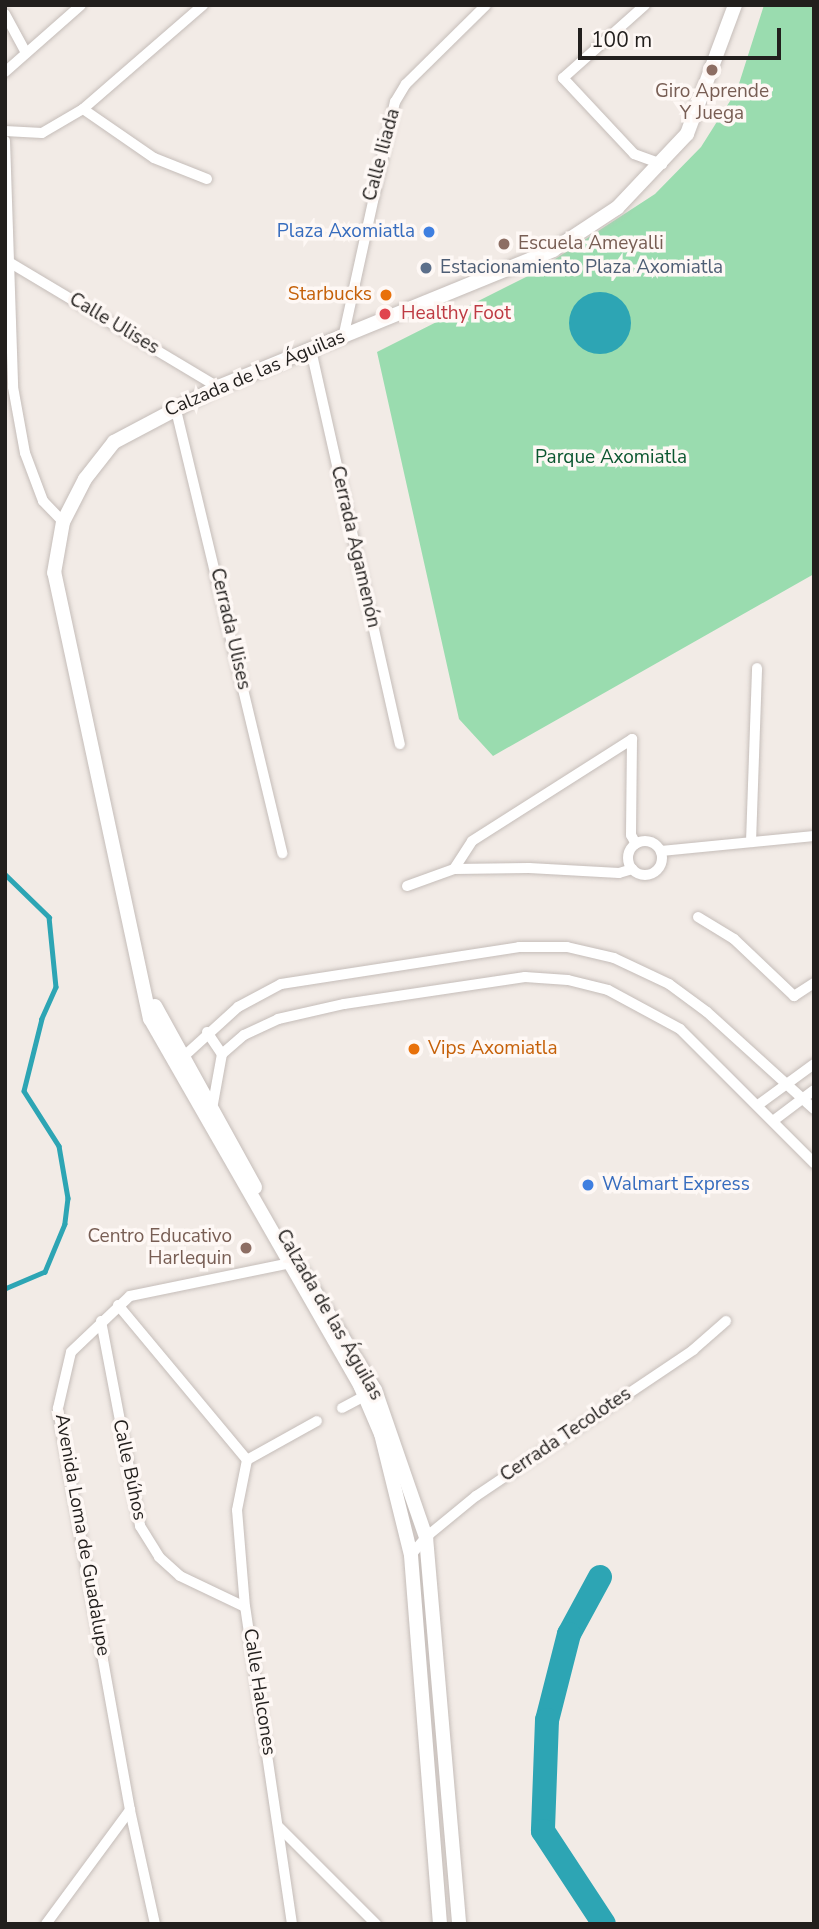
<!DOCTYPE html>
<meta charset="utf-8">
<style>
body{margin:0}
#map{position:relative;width:819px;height:1929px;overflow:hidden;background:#f2ebe6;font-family:"Nunito Sans",sans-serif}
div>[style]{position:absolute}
.green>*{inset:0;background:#9adcaf}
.water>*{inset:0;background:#2da5b4}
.round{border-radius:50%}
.stream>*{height:4.5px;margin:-2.25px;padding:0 2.25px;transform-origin:2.25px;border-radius:2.25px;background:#2da5b4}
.river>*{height:24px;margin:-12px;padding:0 12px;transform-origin:12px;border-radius:12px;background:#2da5b4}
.roads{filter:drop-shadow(0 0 2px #c5bdb9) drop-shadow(0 0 2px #c5bdb9)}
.minor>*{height:10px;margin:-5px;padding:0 5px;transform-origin:5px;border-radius:5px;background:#fff}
.minor>.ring{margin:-5px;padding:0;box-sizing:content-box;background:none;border:10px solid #fff;border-radius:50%}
.secondary>*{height:14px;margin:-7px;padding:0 7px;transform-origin:7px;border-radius:7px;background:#fff}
.dots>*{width:19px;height:19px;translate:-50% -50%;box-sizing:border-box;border:4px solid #fef8f5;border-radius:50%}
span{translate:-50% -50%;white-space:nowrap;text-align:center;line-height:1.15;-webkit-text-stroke:7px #fef8f5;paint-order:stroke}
.education-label{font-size:19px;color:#785e54}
.left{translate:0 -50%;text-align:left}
.right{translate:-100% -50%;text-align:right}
.street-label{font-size:19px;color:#221f1d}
.shop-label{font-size:19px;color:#366cbe}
.service-label{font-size:19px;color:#4e5e75}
.food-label{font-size:19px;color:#c56008}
.health-label{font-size:19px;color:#be3a42}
.park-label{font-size:19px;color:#0a562f}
.frame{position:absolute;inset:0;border:7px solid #221f1d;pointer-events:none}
.scale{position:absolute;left:578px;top:28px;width:203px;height:32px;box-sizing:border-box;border:4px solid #221f1d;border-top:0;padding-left:9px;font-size:21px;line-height:24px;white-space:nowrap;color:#221f1d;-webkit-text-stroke:5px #fef8f5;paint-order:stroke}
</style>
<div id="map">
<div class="green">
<div style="clip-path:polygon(764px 5px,814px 5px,814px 574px,493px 756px,459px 719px,377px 352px,532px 274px,655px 194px,701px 147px,737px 90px)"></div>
</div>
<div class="water">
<div class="round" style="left:569px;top:292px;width:62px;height:62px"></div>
</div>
<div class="stream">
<div style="left:5px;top:874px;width:62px;rotate:44.3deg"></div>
<div style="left:49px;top:917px;width:70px;rotate:84.3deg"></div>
<div style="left:56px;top:987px;width:35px;rotate:114deg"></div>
<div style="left:42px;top:1019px;width:74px;rotate:104deg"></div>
<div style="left:24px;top:1091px;width:65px;rotate:57.5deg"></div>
<div style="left:59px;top:1146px;width:53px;rotate:80.2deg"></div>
<div style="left:68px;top:1198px;width:26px;rotate:97deg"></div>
<div style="left:65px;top:1224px;width:52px;rotate:112.6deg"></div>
<div style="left:45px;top:1272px;width:43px;rotate:157deg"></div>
</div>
<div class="river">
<div style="left:600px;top:1577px;width:65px;rotate:118.5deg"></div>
<div style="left:569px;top:1634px;width:89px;rotate:104.3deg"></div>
<div style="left:547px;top:1720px;width:111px;rotate:92.1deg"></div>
<div style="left:543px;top:1831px;width:111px;rotate:56.7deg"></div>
</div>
<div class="roads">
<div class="minor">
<div style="left:645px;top:5px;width:110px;rotate:138.3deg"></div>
<div style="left:563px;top:78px;width:104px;rotate:46.9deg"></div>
<div style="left:634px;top:154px;width:30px;rotate:20deg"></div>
<div style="left:5px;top:14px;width:44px;rotate:61.7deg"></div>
<div style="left:5px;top:72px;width:101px;rotate:-41.4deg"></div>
<div style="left:83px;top:109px;width:86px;rotate:34.6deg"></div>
<div style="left:154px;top:158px;width:57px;rotate:21.6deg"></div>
<div style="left:5px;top:131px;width:37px;rotate:3deg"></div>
<div style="left:42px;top:133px;width:48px;rotate:-30.3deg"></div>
<div style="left:83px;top:109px;width:159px;rotate:-40.9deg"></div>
<div style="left:5px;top:141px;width:246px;rotate:88.1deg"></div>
<div style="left:13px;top:387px;width:67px;rotate:79.7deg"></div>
<div style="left:25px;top:453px;width:51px;rotate:69.4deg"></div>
<div style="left:43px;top:501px;width:29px;rotate:46deg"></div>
<div style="left:9px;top:262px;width:244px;rotate:30.9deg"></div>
<div style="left:343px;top:338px;width:242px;rotate:-77.6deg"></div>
<div style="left:395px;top:102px;width:21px;rotate:-59deg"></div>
<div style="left:406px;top:84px;width:112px;rotate:-44.6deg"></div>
<div style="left:311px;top:350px;width:404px;rotate:77.3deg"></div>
<div style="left:175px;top:406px;width:460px;rotate:76.5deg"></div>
<div style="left:632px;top:739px;width:96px;rotate:90.6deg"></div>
<div style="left:631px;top:835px;width:10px;rotate:61deg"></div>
<div class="ring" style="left:628px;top:841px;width:24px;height:24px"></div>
<div style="left:751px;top:842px;width:174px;rotate:-88deg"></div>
<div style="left:661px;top:851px;width:154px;rotate:-5.6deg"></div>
<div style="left:454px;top:869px;width:33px;rotate:-57deg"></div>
<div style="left:472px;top:841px;width:190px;rotate:-32.5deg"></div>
<div style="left:407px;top:886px;width:50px;rotate:-19.9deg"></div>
<div style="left:454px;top:869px;width:75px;rotate:-0.8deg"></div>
<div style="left:529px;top:868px;width:90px;rotate:3.2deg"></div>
<div style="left:619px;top:873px;width:14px;rotate:-17deg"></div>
<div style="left:698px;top:917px;width:42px;rotate:31.4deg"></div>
<div style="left:734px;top:939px;width:83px;rotate:43.5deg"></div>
<div style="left:794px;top:996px;width:24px;rotate:-33deg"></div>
<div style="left:207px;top:1032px;width:27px;rotate:56deg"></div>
<div style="left:182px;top:1058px;width:76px;rotate:-42.3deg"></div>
<div style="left:238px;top:1007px;width:49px;rotate:-28.1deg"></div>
<div style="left:281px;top:984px;width:241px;rotate:-8.8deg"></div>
<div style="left:519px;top:947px;width:48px"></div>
<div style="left:567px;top:947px;width:48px;rotate:13.2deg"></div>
<div style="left:614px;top:958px;width:61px;rotate:25.3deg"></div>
<div style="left:669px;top:984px;width:47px;rotate:36.4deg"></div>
<div style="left:707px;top:1012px;width:144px;rotate:42.2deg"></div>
<div style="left:758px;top:1105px;width:69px;rotate:-36.2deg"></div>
<div style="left:212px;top:1109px;width:56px;rotate:-79.7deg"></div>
<div style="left:222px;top:1054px;width:29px;rotate:-41deg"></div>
<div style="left:244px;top:1035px;width:38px;rotate:-25deg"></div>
<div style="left:278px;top:1019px;width:68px;rotate:-12.8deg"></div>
<div style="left:344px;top:1004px;width:183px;rotate:-8.5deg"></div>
<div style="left:525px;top:977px;width:43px;rotate:4deg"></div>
<div style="left:568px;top:980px;width:41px;rotate:14deg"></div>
<div style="left:608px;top:990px;width:82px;rotate:28.4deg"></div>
<div style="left:680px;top:1029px;width:190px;rotate:45deg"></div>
<div style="left:773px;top:1121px;width:51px;rotate:-37.1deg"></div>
<div style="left:118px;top:1305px;width:202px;rotate:50.2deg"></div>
<div style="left:101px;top:1321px;width:209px;rotate:79.2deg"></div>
<div style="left:140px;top:1526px;width:36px;rotate:58deg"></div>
<div style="left:159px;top:1557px;width:28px;rotate:42deg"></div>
<div style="left:180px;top:1576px;width:72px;rotate:25.5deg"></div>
<div style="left:342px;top:1408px;width:32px;rotate:-28deg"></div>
<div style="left:411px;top:1555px;width:23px;rotate:-50deg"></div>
<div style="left:426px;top:1537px;width:65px;rotate:-39.4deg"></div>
<div style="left:476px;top:1496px;width:262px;rotate:-33.9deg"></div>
<div style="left:693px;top:1350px;width:44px;rotate:-41.3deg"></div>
<div style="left:280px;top:1828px;width:136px;rotate:45deg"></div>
<div style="left:46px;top:1924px;width:142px;rotate:-53.6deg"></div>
<div style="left:155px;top:1924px;width:117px;rotate:-102.4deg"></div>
<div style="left:130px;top:1810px;width:408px;rotate:-100.2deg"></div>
<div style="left:58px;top:1408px;width:57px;rotate:-76.9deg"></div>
<div style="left:71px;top:1352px;width:81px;rotate:-43.5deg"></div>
<div style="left:130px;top:1296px;width:169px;rotate:-11.6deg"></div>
<div style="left:292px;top:1924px;width:320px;rotate:-98.4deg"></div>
<div style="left:245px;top:1607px;width:97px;rotate:-94.7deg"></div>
<div style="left:237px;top:1510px;width:51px;rotate:-78.7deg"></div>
<div style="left:247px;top:1460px;width:80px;rotate:-29.1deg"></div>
</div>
<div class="secondary">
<div style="left:155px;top:1006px;width:207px;rotate:61.1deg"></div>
<div style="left:301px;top:1269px;width:142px;rotate:58.6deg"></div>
<div style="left:375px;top:1390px;width:156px;rotate:70.9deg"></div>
<div style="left:426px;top:1537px;width:388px;rotate:85.1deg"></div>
<div style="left:440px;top:1924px;width:370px;rotate:-94.5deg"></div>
<div style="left:411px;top:1555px;width:125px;rotate:-103.9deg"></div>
<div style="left:381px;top:1434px;width:53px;rotate:-113.2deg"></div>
<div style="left:360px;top:1385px;width:422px;rotate:-119.8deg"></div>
<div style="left:150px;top:1019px;width:456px;rotate:-102.1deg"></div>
<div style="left:54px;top:573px;width:52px;rotate:-80deg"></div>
<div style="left:63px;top:522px;width:48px;rotate:-62.9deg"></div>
<div style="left:85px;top:479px;width:47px;rotate:-51.9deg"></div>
<div style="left:114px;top:442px;width:118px;rotate:-27.9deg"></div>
<div style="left:218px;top:387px;width:362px;rotate:-22.2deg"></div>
<div style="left:553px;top:250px;width:77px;rotate:-33.3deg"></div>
<div style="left:617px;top:208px;width:102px;rotate:-46.6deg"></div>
<div style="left:687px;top:134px;width:138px;rotate:-69.6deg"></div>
</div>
</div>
<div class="dots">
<div style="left:712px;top:70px;background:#8d6e63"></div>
<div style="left:429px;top:232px;background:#3f7fe0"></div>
<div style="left:504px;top:244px;background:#8d6e63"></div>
<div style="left:426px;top:268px;background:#5c6f8a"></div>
<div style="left:386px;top:295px;background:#e8710a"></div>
<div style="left:385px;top:314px;background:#e0444e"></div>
<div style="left:414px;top:1049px;background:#e8710a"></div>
<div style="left:588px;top:1185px;background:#3f7fe0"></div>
<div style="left:246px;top:1248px;background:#8d6e63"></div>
</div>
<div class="education-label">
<span style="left:712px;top:103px">Giro Aprende<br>Y Juega</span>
<span class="left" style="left:518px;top:244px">Escuela Ameyalli</span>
<span class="right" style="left:232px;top:1248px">Centro Educativo<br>Harlequin</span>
</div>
<div class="street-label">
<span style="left:382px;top:155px;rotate:-75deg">Calle Iliada</span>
<span style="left:114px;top:324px;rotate:31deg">Calle Ulises</span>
<span style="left:255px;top:374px;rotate:-23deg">Calzada de las Águilas</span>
<span style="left:355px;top:547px;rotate:77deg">Cerrada Agamenón</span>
<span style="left:230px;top:629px;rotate:77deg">Cerrada Ulises</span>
<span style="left:329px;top:1315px;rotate:60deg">Calzada de las Águilas</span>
<span style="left:566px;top:1435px;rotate:-34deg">Cerrada Tecolotes</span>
<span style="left:129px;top:1470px;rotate:78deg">Calle Búhos</span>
<span style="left:82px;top:1535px;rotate:80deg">Avenida Loma de Guadalupe</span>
<span style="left:259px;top:1692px;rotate:81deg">Calle Halcones</span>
</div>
<div class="shop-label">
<span class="right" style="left:415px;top:232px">Plaza Axomiatla</span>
<span class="left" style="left:602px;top:1185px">Walmart Express</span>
</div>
<div class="service-label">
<span class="left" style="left:440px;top:268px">Estacionamiento Plaza Axomiatla</span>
</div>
<div class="food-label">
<span class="right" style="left:372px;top:295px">Starbucks</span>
<span class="left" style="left:428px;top:1049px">Vips Axomiatla</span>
</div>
<div class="health-label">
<span class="left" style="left:401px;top:314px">Healthy Foot</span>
</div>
<div class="park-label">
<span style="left:611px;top:458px">Parque Axomiatla</span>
</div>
<div class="frame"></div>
<div class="scale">100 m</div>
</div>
